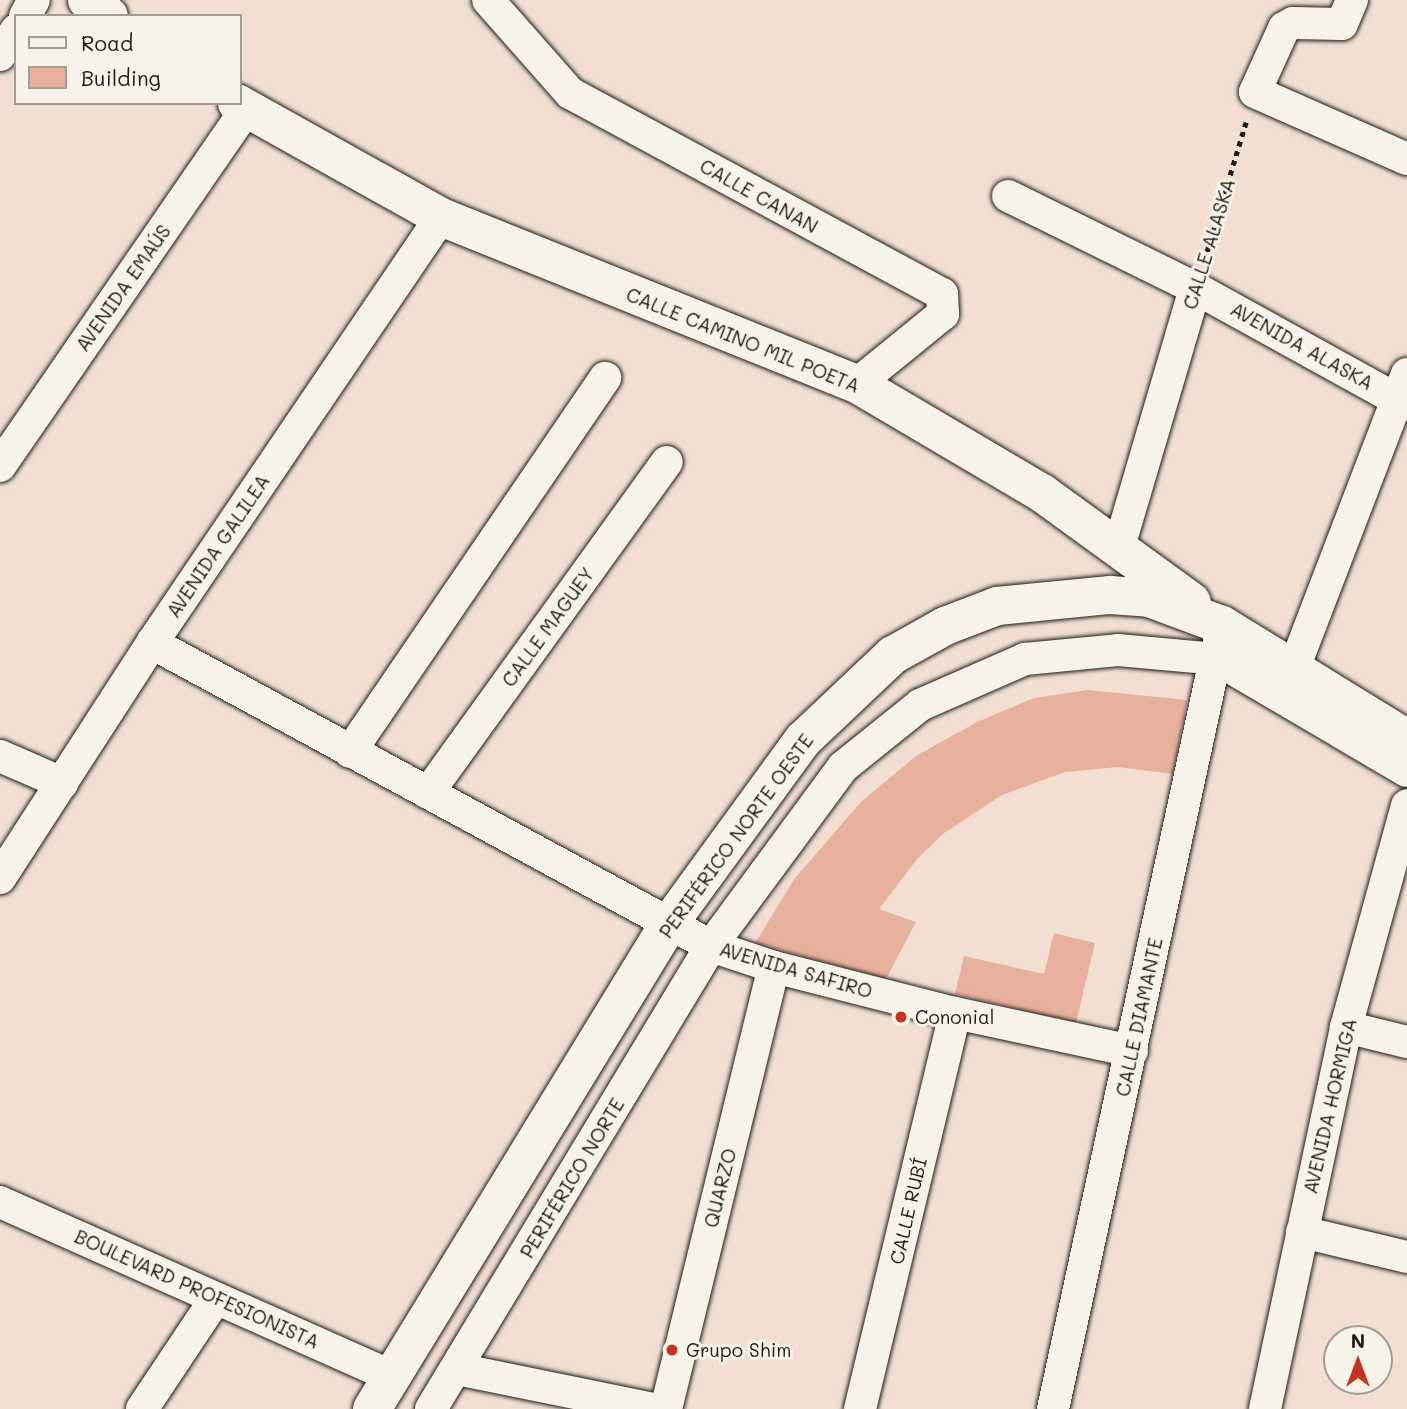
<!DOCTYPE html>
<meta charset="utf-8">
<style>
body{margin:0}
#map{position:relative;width:1407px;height:1409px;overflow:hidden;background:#f2dfd2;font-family:Mali,sans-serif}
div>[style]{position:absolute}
.building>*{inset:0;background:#e8b19d}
.path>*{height:4.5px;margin-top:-2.25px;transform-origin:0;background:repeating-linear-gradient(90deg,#1c1c1c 0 5px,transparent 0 10px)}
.roads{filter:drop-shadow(0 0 2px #1c1c1c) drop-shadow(0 0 2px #1c1c1c)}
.minor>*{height:32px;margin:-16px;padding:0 16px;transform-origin:16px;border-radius:16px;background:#f7f3e8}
.secondary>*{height:38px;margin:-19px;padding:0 19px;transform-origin:19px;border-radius:19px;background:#f7f3e8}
.dots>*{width:19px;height:19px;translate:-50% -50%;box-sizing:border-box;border:4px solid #f7f3e8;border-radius:50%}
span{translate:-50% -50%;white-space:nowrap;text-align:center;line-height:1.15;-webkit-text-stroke:6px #f7f3e8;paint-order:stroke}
.street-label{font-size:19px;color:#1c1c1c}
.poi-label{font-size:19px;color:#1c1c1c}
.left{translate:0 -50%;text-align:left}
.legend{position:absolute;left:14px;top:14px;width:228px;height:91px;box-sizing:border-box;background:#f7f3e8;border:2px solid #9f9d96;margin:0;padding:9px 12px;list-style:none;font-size:21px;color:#1c1c1c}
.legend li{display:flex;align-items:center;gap:14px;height:35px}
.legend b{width:35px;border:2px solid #9f9d96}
.north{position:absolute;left:1323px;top:1325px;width:70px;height:70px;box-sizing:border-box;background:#f7f3e8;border:2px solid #9f9d96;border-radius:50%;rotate:0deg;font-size:19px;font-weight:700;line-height:28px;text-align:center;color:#1c1c1c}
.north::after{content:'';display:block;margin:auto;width:24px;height:32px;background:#c8321e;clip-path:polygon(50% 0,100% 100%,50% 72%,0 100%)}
</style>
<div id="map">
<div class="building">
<div style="clip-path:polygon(1088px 690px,1187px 700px,1173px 774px,1118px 767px,1065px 772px,1002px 795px,944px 833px,918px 858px,879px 909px,916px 922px,886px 979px,755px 943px,795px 878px,861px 802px,916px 756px,977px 722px,1034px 698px)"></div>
<div style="clip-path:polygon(1054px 933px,1095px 943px,1076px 1023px,955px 994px,964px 956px,1044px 974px)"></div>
</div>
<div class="path">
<div style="left:1204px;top:261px;width:145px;rotate:-73.2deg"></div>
</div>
<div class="roads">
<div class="minor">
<div style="left:488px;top:0;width:124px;rotate:48.6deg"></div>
<div style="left:570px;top:93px;width:423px;rotate:28.4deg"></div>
<div style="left:942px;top:294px;width:20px;rotate:87deg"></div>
<div style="left:943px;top:314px;width:111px;rotate:140.9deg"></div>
<div style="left:1352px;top:0;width:26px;rotate:113deg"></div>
<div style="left:1342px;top:24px;width:49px;rotate:-178.8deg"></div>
<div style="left:1293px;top:23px;width:10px;rotate:151deg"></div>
<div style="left:1284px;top:28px;width:70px;rotate:114.4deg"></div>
<div style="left:1255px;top:92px;width:166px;rotate:23.8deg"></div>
<div style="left:25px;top:16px;width:18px;rotate:-61deg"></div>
<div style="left:0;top:55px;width:30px;rotate:-57deg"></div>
<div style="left:1008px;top:196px;width:208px;rotate:26.2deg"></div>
<div style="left:1195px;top:288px;width:242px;rotate:28.9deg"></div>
<div style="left:0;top:466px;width:434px;rotate:-55.4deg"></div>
<div style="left:1119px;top:547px;width:270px;rotate:-73.6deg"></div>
<div style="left:152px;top:643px;width:636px;rotate:28.46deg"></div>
<div style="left:711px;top:946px;width:66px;rotate:18.4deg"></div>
<div style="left:774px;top:967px;width:187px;rotate:14.3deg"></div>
<div style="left:955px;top:1013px;width:181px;rotate:12.1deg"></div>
<div style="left:1294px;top:668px;width:315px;rotate:-69deg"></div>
<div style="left:350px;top:752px;width:453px;rotate:-55.7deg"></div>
<div style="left:0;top:756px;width:68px;rotate:23.5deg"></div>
<div style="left:428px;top:793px;width:408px;rotate:-54.2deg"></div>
<div style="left:0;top:878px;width:280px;rotate:-57.1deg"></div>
<div style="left:152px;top:643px;width:515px;rotate:-55.85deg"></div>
<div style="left:1346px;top:1027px;width:63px;rotate:13.8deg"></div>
<div style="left:0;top:1202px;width:430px;rotate:24deg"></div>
<div style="left:1302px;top:1232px;width:108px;rotate:13.4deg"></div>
<div style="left:457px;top:1369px;width:200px;rotate:11.5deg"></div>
<div style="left:142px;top:1409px;width:133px;rotate:-56.3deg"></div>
<div style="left:431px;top:1409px;width:541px;rotate:-58.84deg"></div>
<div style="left:711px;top:946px;width:222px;rotate:-53.6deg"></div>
<div style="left:843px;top:767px;width:99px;rotate:-38.8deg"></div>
<div style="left:920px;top:705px;width:115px;rotate:-23.7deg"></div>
<div style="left:1025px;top:659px;width:93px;rotate:-5.5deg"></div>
<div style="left:1118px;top:650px;width:98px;rotate:5.2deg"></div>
<div style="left:1216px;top:659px;width:221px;rotate:30.4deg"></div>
<div style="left:666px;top:1409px;width:455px;rotate:-76.3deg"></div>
<div style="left:860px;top:1409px;width:407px;rotate:-76.5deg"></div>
<div style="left:1053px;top:1409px;width:786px;rotate:-77.8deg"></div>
<div style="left:1265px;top:1409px;width:390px;rotate:-78deg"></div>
<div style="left:1346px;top:1027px;width:230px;rotate:-74.6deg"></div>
</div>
<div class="secondary">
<div style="left:87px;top:0;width:27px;rotate:36deg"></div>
<div style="left:237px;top:103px;width:234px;rotate:29.2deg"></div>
<div style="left:441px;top:217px;width:448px;rotate:21.9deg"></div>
<div style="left:857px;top:384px;width:215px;rotate:30.5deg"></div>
<div style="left:1042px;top:493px;width:185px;rotate:36deg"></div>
<div style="left:372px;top:1409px;width:567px;rotate:-58.55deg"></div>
<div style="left:668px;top:925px;width:229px;rotate:-53.9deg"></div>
<div style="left:803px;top:740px;width:124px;rotate:-43.4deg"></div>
<div style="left:893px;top:655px;width:60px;rotate:-29.1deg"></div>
<div style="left:945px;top:626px;width:56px;rotate:-21deg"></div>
<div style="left:997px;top:606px;width:114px;rotate:-5.6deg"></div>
<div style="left:1110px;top:595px;width:39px;rotate:4deg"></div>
<div style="left:1149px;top:598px;width:78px;rotate:20.3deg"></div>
<div style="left:1222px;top:625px;width:217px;rotate:31.6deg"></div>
</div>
</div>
<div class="dots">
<div style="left:901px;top:1017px;background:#c8321e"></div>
<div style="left:672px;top:1350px;background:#c8321e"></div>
</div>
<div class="street-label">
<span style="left:759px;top:196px;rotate:29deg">CALLE CANAN</span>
<span style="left:1209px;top:244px;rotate:-73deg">CALLE ALASKA</span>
<span style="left:123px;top:288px;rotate:-55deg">AVENIDA EMAÚS</span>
<span style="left:743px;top:340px;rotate:22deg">CALLE CAMINO MIL POETA</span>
<span style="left:1302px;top:346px;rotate:29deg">AVENIDA ALASKA</span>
<span style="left:218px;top:546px;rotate:-56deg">AVENIDA GALILEA</span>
<span style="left:548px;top:627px;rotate:-54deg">CALLE MAGUEY</span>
<span style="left:736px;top:836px;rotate:-54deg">PERIFÉRICO NORTE OESTE</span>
<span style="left:796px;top:970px;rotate:16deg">AVENIDA SAFIRO</span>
<span style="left:1139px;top:1017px;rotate:-78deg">CALLE DIAMANTE</span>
<span style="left:1330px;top:1106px;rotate:-77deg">AVENIDA HORMIGA</span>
<span style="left:572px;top:1178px;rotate:-59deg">PERIFÉRICO NORTE</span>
<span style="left:720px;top:1188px;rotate:-76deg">QUARZO</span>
<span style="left:908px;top:1211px;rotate:-77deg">CALLE RUBÍ</span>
<span style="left:197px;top:1289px;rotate:24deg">BOULEVARD PROFESIONISTA</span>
</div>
<div class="poi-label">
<span class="left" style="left:915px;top:1017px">Cononial</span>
<span class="left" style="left:686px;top:1350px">Grupo Shim</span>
</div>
<ul class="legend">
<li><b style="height:9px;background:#f7f3e8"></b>Road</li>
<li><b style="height:19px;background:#e8b19d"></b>Building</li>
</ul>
<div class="north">N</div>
</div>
